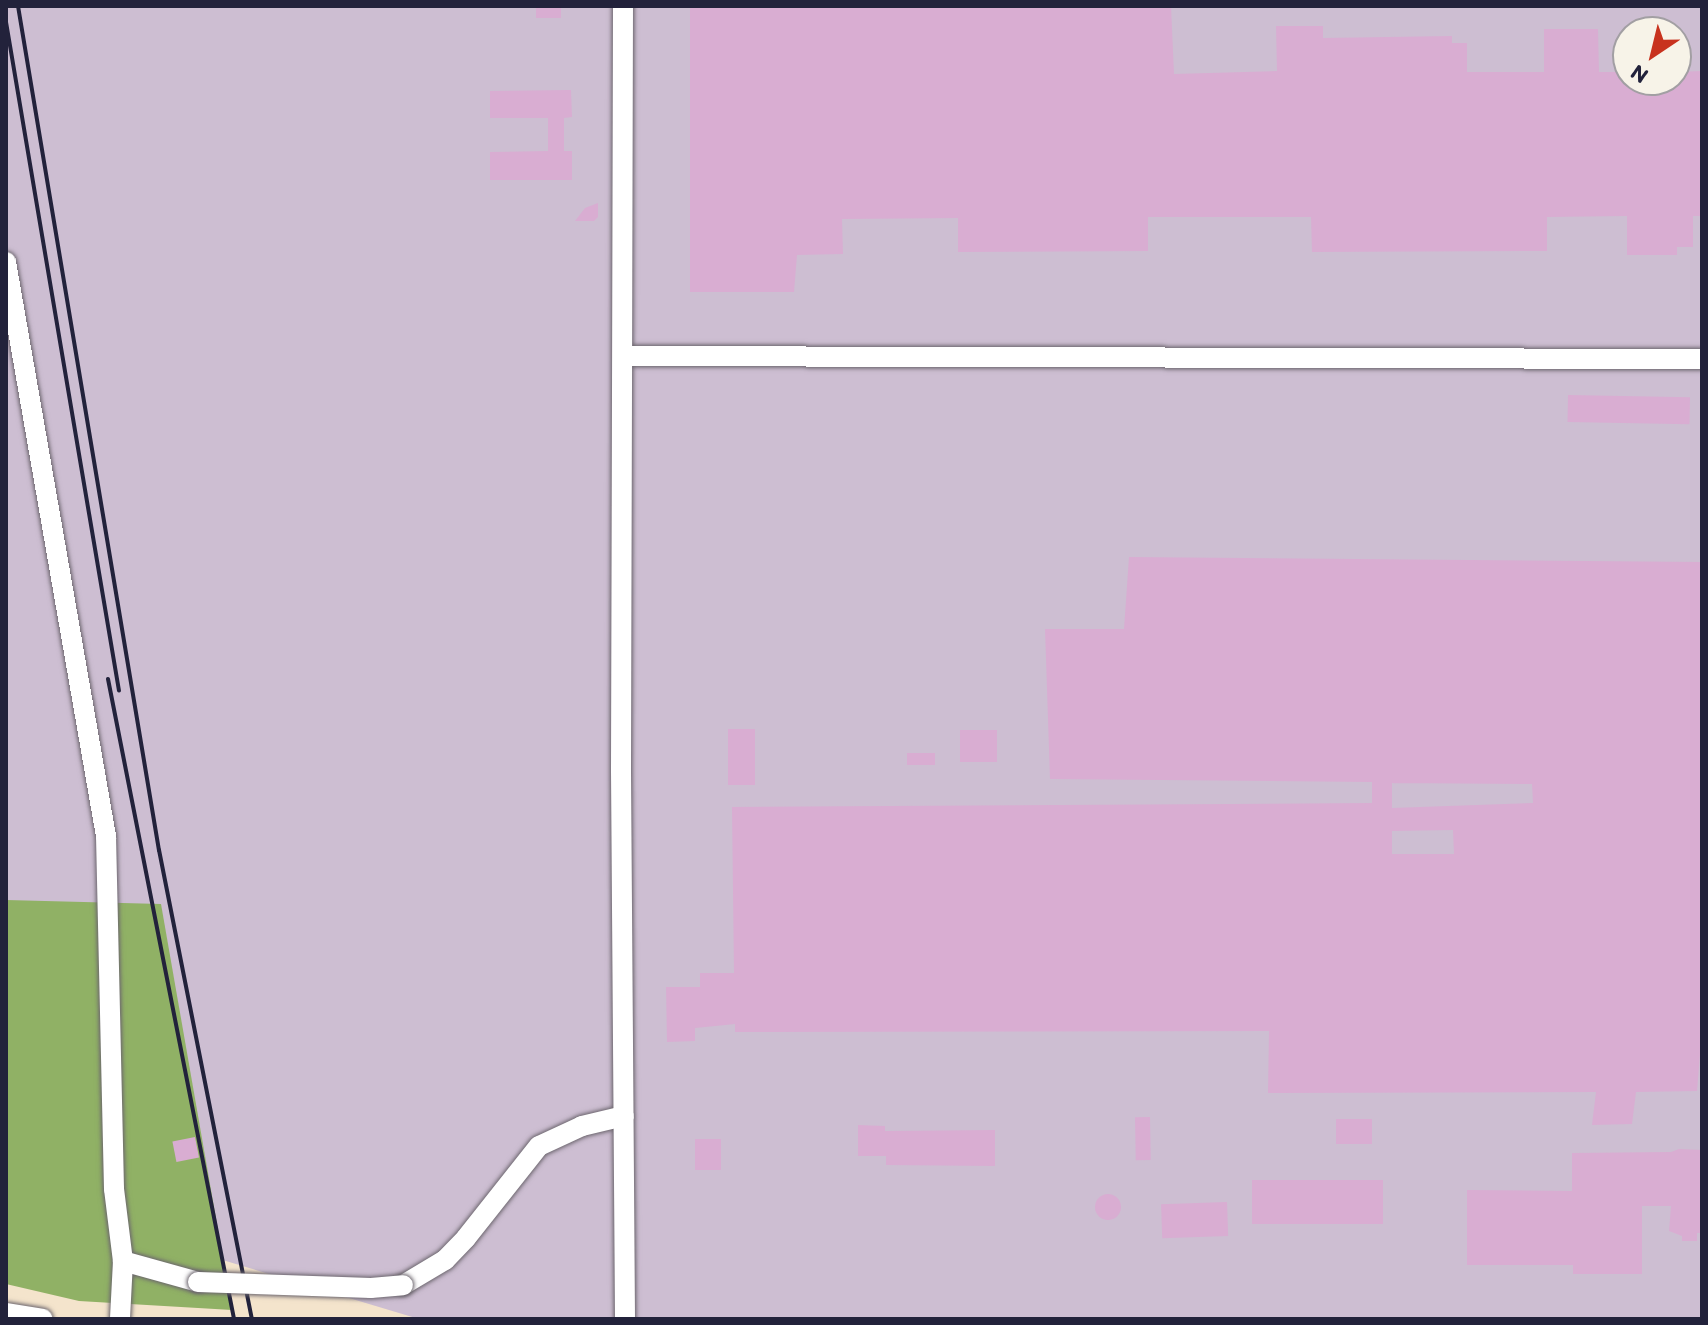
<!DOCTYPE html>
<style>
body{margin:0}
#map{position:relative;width:1708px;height:1325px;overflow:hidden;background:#f4e4cc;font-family:Itim,sans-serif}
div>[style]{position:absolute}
.industrial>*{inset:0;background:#cdbed2}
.forest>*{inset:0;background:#90b165}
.building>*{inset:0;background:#d9add2;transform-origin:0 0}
.round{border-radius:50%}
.roads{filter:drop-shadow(0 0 2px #6c666e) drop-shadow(0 0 2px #6c666e)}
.minor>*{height:20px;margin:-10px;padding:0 10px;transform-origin:10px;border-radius:10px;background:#fff}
.rail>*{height:4px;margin:-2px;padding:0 2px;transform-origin:2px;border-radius:2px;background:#22223b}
.bridges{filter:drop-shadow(0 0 2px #6c666e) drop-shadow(0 0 2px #6c666e)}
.minor-bridge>*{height:20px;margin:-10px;padding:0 10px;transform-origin:10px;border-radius:10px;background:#fff}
span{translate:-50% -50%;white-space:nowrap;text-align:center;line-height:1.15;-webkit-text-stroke:8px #f7f3e8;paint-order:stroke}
.frame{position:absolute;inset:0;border:8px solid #22223b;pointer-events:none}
.north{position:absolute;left:1612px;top:16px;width:80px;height:80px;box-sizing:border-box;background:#f7f3e8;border:2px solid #a29fa3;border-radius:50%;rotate:215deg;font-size:22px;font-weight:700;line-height:32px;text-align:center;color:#22223b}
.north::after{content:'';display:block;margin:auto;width:28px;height:36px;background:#c8321e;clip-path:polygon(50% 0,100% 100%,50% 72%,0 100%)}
</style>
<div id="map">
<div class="industrial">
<div style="clip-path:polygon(evenodd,6px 6px,1702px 6px,1702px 1319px,419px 1319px,189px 1250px,6px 915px,6px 6px,1628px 32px,1676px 32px,1676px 80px,1628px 80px,1628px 32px)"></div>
</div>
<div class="forest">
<div style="clip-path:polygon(6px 900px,161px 904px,232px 1310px,79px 1301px,6px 1284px)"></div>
</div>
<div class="building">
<div style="left:536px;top:6px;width:25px;height:12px"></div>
<div style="clip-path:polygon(690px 6px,1171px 6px,1174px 74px,1277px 71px,1276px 26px,1323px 26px,1323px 38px,1452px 36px,1452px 43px,1467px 43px,1467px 72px,1544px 72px,1544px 29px,1598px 29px,1599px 72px,1628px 72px,1628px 80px,1676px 80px,1676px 72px,1702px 71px,1702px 216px,1693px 216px,1693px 247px,1677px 247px,1677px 255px,1627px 255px,1627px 216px,1547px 217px,1547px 251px,1312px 252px,1311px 217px,1148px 217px,1148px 251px,958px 252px,958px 218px,842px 219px,843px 254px,797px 255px,794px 292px,690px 292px)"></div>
<div style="clip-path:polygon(571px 90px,572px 117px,564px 118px,564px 151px,572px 151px,572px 180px,490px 180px,490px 152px,548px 151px,548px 118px,490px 118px,490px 91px)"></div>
<div style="clip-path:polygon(598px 203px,598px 217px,594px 221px,575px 221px,585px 208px)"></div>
<div style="left:1568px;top:395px;width:122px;height:27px;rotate:1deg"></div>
<div style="clip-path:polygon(evenodd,1129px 557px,1702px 562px,1702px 1030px,1697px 1091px,1636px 1092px,1632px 1124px,1592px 1125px,1596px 1092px,1268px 1093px,1269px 1031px,735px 1032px,735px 1024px,695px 1028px,695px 1041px,667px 1042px,666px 987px,700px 987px,700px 973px,734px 973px,732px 807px,1372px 803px,1372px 782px,1050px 779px,1045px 629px,1124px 629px,1129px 557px,1392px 783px,1532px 784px,1533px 803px,1392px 808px,1392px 783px,1129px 557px,1453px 830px,1454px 854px,1392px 854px,1392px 831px,1453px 830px)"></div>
<div style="left:728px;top:729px;width:27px;height:56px"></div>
<div style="left:960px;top:730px;width:37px;height:32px"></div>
<div style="left:907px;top:753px;width:28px;height:12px"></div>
<div style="left:1150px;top:1117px;width:43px;height:15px;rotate:89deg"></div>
<div style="left:1372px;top:1119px;width:25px;height:36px;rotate:90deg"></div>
<div style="clip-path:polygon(858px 1125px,885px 1126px,885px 1131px,995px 1130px,995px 1166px,886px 1165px,886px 1156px,858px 1156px)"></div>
<div style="left:195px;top:1137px;width:21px;height:23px;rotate:79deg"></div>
<div style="left:695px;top:1139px;width:26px;height:31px"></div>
<div style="clip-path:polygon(1679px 1149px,1702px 1150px,1702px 1233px,1697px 1233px,1697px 1241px,1682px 1241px,1682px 1236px,1669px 1231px,1671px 1206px,1642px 1206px,1642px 1274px,1573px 1274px,1573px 1265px,1467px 1265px,1467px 1190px,1572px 1191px,1572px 1153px,1671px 1152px)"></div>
<div style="left:1383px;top:1180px;width:44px;height:131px;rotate:90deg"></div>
<div class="round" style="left:1095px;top:1194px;width:26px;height:26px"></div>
<div style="left:1227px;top:1202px;width:34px;height:66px;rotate:88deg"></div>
</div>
<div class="roads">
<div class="minor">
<div style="left:623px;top:6px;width:765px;rotate:90.15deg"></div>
<div style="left:621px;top:771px;width:548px;rotate:89.58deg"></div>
<div style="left:6px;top:262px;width:583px;rotate:80.12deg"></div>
<div style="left:106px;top:836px;width:353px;rotate:88.7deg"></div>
<div style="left:114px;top:1189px;width:73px;rotate:82.9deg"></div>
<div style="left:123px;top:1261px;width:58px;rotate:93deg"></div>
<div style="left:625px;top:356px;width:1077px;rotate:0.16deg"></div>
<div style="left:123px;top:1261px;width:78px;rotate:15.6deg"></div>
<div style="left:403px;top:1285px;width:49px;rotate:-30.8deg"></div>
<div style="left:445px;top:1260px;width:30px;rotate:-46deg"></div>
<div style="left:466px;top:1238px;width:117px;rotate:-51.6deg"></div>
<div style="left:539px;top:1146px;width:47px;rotate:-24.9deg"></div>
<div style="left:582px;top:1126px;width:43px;rotate:-13.4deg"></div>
<div style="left:6px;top:1313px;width:37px;rotate:9deg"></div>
</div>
</div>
<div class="rail">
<div style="left:18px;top:6px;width:856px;rotate:80.52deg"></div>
<div style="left:159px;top:850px;width:478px;rotate:78.8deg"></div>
<div style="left:6px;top:22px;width:678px;rotate:80.41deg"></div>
<div style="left:108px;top:679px;width:652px;rotate:78.86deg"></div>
</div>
<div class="bridges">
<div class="minor-bridge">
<div style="left:198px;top:1282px;width:173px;rotate:2deg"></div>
<div style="left:371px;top:1288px;width:32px;rotate:-5deg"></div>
</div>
</div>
<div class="frame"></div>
<div class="north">N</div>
</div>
